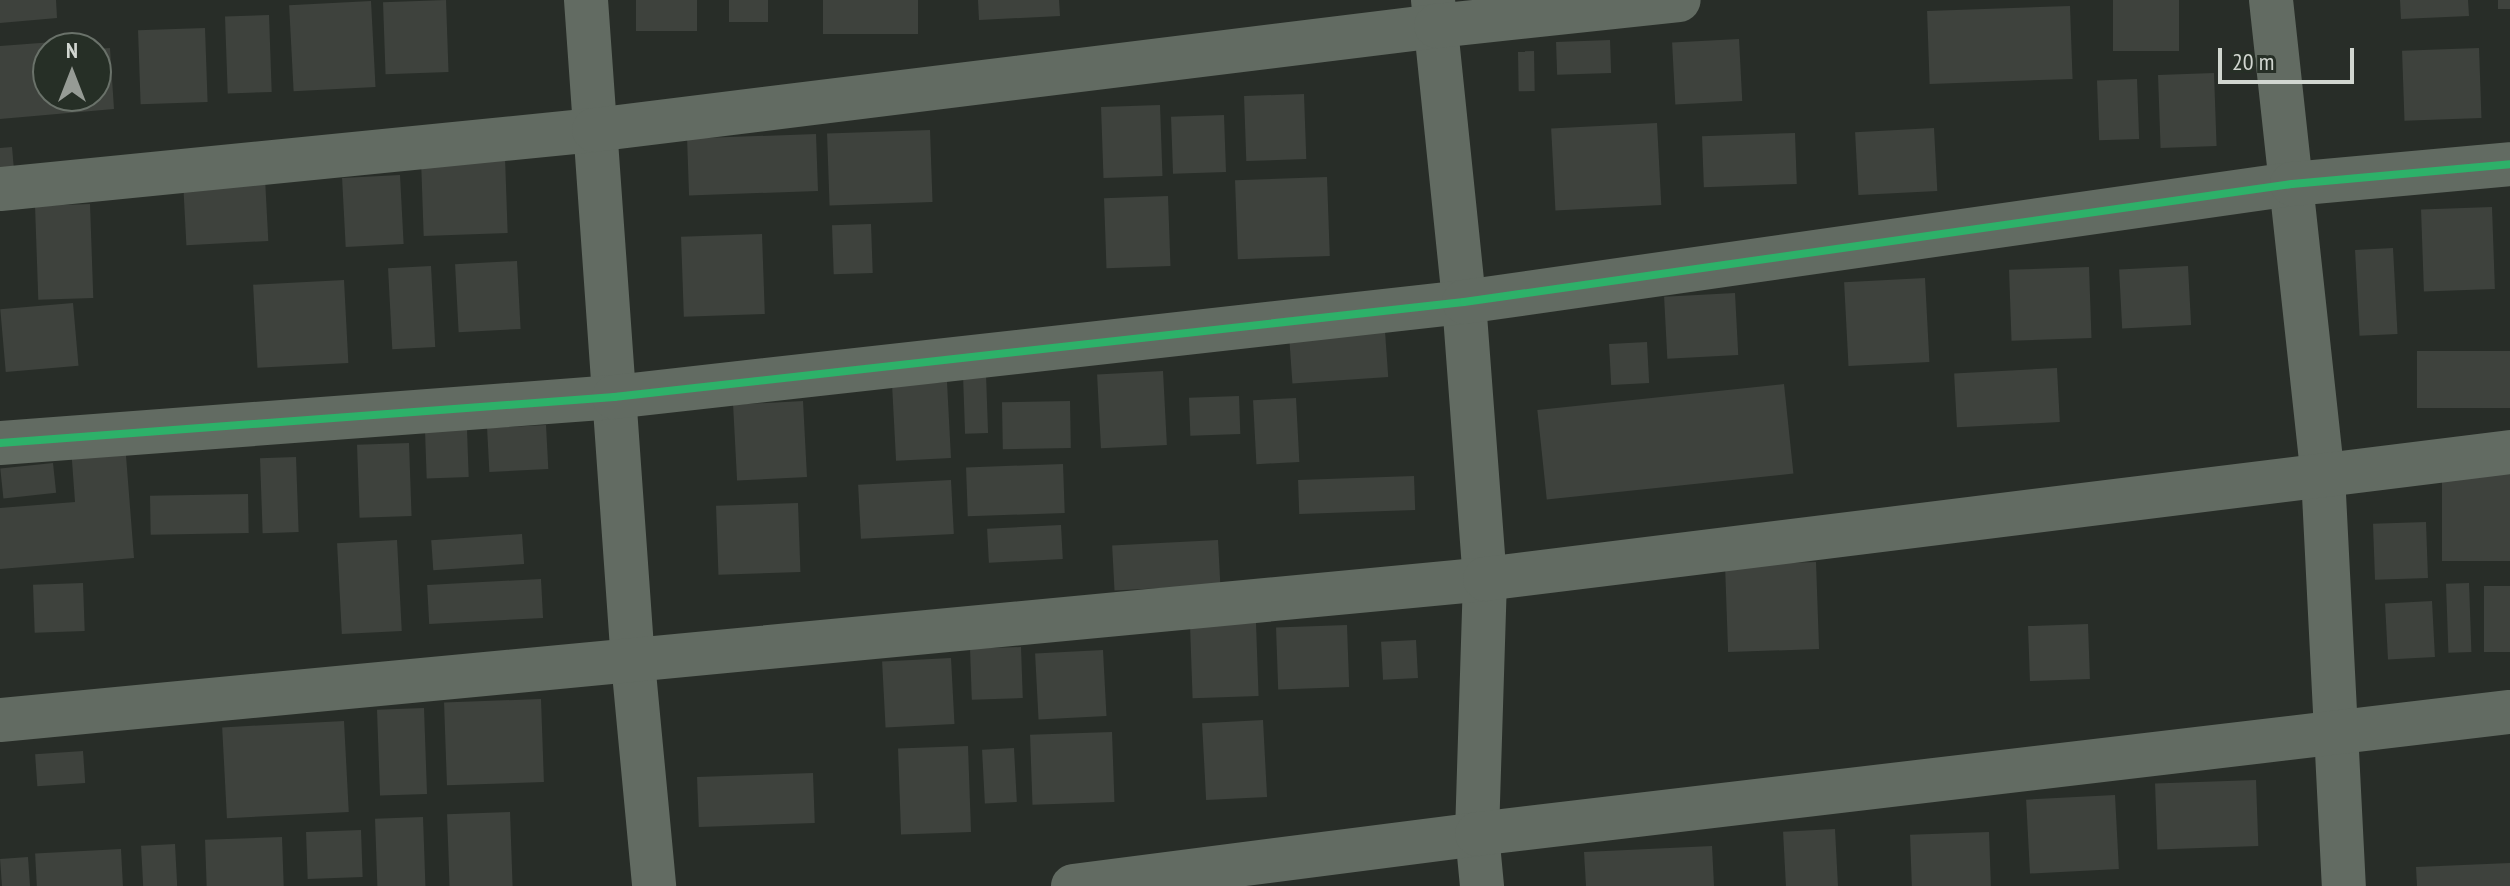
<!DOCTYPE html>
<style>
body{margin:0}
#map{position:relative;width:2510px;height:886px;overflow:hidden;background:#282d28;font-family:"PT Sans Narrow",sans-serif}
div>[style]{position:absolute}
.building>*{inset:0;background:#3e423d;transform-origin:0 0}
.street>*{height:44px;margin:-22px;padding:0 22px;transform-origin:22px;border-radius:22px;background:#626b62}
.cycleway>*{height:8px;margin:-4px;padding:0 4px;transform-origin:4px;border-radius:4px;background:#2db169}
span{translate:-50% -50%;white-space:nowrap;text-align:center;line-height:1.15;-webkit-text-stroke:6px #262f26;paint-order:stroke}
.north{position:absolute;left:32px;top:32px;width:80px;height:80px;box-sizing:border-box;background:#262f26;border:2px solid #6a726a;border-radius:50%;rotate:0deg;font-size:22px;font-weight:700;line-height:32px;text-align:center;color:#d1d6d0}
.north::after{content:'';display:block;margin:auto;width:28px;height:36px;background:#969b95;clip-path:polygon(50% 0,100% 100%,50% 72%,0 100%)}
.scale{position:absolute;left:2218px;top:48px;width:136px;height:36px;box-sizing:border-box;border:4px solid #d1d6d0;border-top:0;padding-left:10px;font-size:24px;line-height:28px;white-space:nowrap;color:#d1d6d0;-webkit-text-stroke:6px #262f26;paint-order:stroke}
</style>
<div id="map">
<div class="building">
<div style="clip-path:polygon(0 0,56px 0,57px 18px,0 23px)"></div>
<div style="left:446px;top:0;width:72px;height:63px;rotate:88deg"></div>
<div style="left:636px;top:0;width:61px;height:31px"></div>
<div style="left:729px;top:0;width:39px;height:22px"></div>
<div style="left:823px;top:0;width:95px;height:34px"></div>
<div style="clip-path:polygon(978px 0,1059px 0,1060px 16px,979px 20px)"></div>
<div style="left:2113px;top:0;width:66px;height:51px"></div>
<div style="clip-path:polygon(2400px 0,2468px 0,2469px 16px,2401px 19px)"></div>
<div style="left:2498px;top:0;width:12px;height:9px"></div>
<div style="left:371px;top:1px;width:86px;height:82px;rotate:87deg"></div>
<div style="left:2070px;top:6px;width:73px;height:143px;rotate:88deg"></div>
<div style="left:269px;top:15px;width:77px;height:44px;rotate:88deg"></div>
<div style="left:205px;top:28px;width:74px;height:67px;rotate:88deg"></div>
<div style="left:1739px;top:39px;width:62px;height:67px;rotate:87deg"></div>
<div style="left:1610px;top:40px;width:33px;height:54px;rotate:88deg"></div>
<div style="clip-path:polygon(67px 41px,68px 48px,48px 48px,48px 96px,96px 96px,96px 49px,110px 48px,114px 109px,0 119px,0 46px)"></div>
<div style="left:2479px;top:48px;width:70px;height:77px;rotate:88deg"></div>
<div style="left:1534px;top:51px;width:40px;height:16px;rotate:89deg"></div>
<div style="left:2214px;top:73px;width:73px;height:56px;rotate:88deg"></div>
<div style="left:2137px;top:79px;width:60px;height:40px;rotate:88deg"></div>
<div style="left:1304px;top:94px;width:65px;height:60px;rotate:88deg"></div>
<div style="left:1160px;top:105px;width:71px;height:59px;rotate:88deg"></div>
<div style="left:1224px;top:115px;width:57px;height:53px;rotate:88deg"></div>
<div style="left:1657px;top:123px;width:82px;height:106px;rotate:87deg"></div>
<div style="left:1934px;top:128px;width:63px;height:79px;rotate:87deg"></div>
<div style="left:930px;top:130px;width:72px;height:103px;rotate:88deg"></div>
<div style="left:1795px;top:133px;width:51px;height:93px;rotate:88deg"></div>
<div style="left:816px;top:134px;width:57px;height:129px;rotate:88deg"></div>
<div style="clip-path:polygon(12px 147px,14px 170px,0 171px,0 148px)"></div>
<div style="left:505px;top:157px;width:76px;height:84px;rotate:88deg"></div>
<div style="left:400px;top:175px;width:69px;height:58px;rotate:87deg"></div>
<div style="left:1327px;top:177px;width:79px;height:92px;rotate:88deg"></div>
<div style="left:265px;top:178px;width:63px;height:82px;rotate:87deg"></div>
<div style="left:1168px;top:196px;width:70px;height:64px;rotate:88deg"></div>
<div style="left:90px;top:204px;width:94px;height:55px;rotate:88deg"></div>
<div style="left:2492px;top:207px;width:82px;height:71px;rotate:88deg"></div>
<div style="left:871px;top:224px;width:49px;height:39px;rotate:88deg"></div>
<div style="left:762px;top:234px;width:80px;height:81px;rotate:88deg"></div>
<div style="left:2393px;top:248px;width:86px;height:38px;rotate:87deg"></div>
<div style="left:517px;top:261px;width:68px;height:62px;rotate:87deg"></div>
<div style="left:431px;top:266px;width:81px;height:43px;rotate:87deg"></div>
<div style="left:2188px;top:266px;width:59px;height:69px;rotate:87deg"></div>
<div style="left:2089px;top:267px;width:71px;height:80px;rotate:88deg"></div>
<div style="left:1925px;top:278px;width:84px;height:81px;rotate:87deg"></div>
<div style="left:344px;top:280px;width:83px;height:91px;rotate:87deg"></div>
<div style="left:1735px;top:293px;width:62px;height:71px;rotate:87deg"></div>
<div style="left:73px;top:303px;width:63px;height:73px;rotate:85deg"></div>
<div style="left:1385px;top:331px;width:46px;height:96px;rotate:86deg"></div>
<div style="left:1647px;top:342px;width:41px;height:38px;rotate:87deg"></div>
<div style="left:2510px;top:351px;width:57px;height:93px;rotate:90deg"></div>
<div style="left:2057px;top:368px;width:54px;height:103px;rotate:87deg"></div>
<div style="left:1163px;top:371px;width:74px;height:66px;rotate:87deg"></div>
<div style="left:986px;top:374px;width:59px;height:23px;rotate:88deg"></div>
<div style="left:947px;top:382px;width:76px;height:55px;rotate:87deg"></div>
<div style="left:1784px;top:384px;width:90px;height:248px;rotate:84deg"></div>
<div style="left:1239px;top:396px;width:38px;height:50px;rotate:88deg"></div>
<div style="left:1296px;top:398px;width:64px;height:43px;rotate:87deg"></div>
<div style="left:803px;top:401px;width:76px;height:70px;rotate:87deg"></div>
<div style="left:1070px;top:401px;width:47px;height:68px;rotate:89deg"></div>
<div style="left:546px;top:425px;width:44px;height:59px;rotate:87deg"></div>
<div style="left:467px;top:429px;width:48px;height:42px;rotate:88deg"></div>
<div style="clip-path:polygon(125px 443px,134px 558px,0 569px,0 508px,75px 502px,71px 447px)"></div>
<div style="left:409px;top:443px;width:73px;height:52px;rotate:88deg"></div>
<div style="left:296px;top:457px;width:75px;height:36px;rotate:88deg"></div>
<div style="left:53px;top:463px;width:30px;height:53px;rotate:84deg"></div>
<div style="left:1063px;top:464px;width:49px;height:97px;rotate:88deg"></div>
<div style="left:2510px;top:473px;width:88px;height:68px;rotate:90deg"></div>
<div style="left:1414px;top:476px;width:34px;height:116px;rotate:88deg"></div>
<div style="left:951px;top:480px;width:54px;height:93px;rotate:87deg"></div>
<div style="left:248px;top:494px;width:39px;height:98px;rotate:89deg"></div>
<div style="left:798px;top:503px;width:69px;height:82px;rotate:88deg"></div>
<div style="left:2426px;top:522px;width:56px;height:53px;rotate:88deg"></div>
<div style="left:1061px;top:525px;width:34px;height:74px;rotate:87deg"></div>
<div style="left:522px;top:534px;width:30px;height:91px;rotate:86deg"></div>
<div style="left:397px;top:540px;width:91px;height:60px;rotate:87deg"></div>
<div style="left:1218px;top:540px;width:45px;height:106px;rotate:87deg"></div>
<div style="left:1816px;top:562px;width:87px;height:91px;rotate:88deg"></div>
<div style="left:541px;top:579px;width:39px;height:114px;rotate:87deg"></div>
<div style="left:83px;top:583px;width:48px;height:50px;rotate:88deg"></div>
<div style="left:2469px;top:583px;width:69px;height:23px;rotate:88deg"></div>
<div style="left:2510px;top:586px;width:66px;height:26px;rotate:90deg"></div>
<div style="left:2432px;top:601px;width:56px;height:47px;rotate:87deg"></div>
<div style="left:1256px;top:623px;width:73px;height:66px;rotate:88deg"></div>
<div style="left:2088px;top:624px;width:55px;height:60px;rotate:88deg"></div>
<div style="left:1347px;top:625px;width:62px;height:71px;rotate:88deg"></div>
<div style="left:1416px;top:640px;width:38px;height:35px;rotate:87deg"></div>
<div style="left:1021px;top:647px;width:51px;height:51px;rotate:88deg"></div>
<div style="left:1103px;top:650px;width:66px;height:68px;rotate:87deg"></div>
<div style="left:951px;top:658px;width:66px;height:69px;rotate:87deg"></div>
<div style="left:541px;top:699px;width:83px;height:97px;rotate:88deg"></div>
<div style="left:424px;top:708px;width:86px;height:47px;rotate:88deg"></div>
<div style="left:1263px;top:720px;width:77px;height:61px;rotate:87deg"></div>
<div style="left:344px;top:721px;width:91px;height:122px;rotate:87deg"></div>
<div style="left:1112px;top:732px;width:70px;height:82px;rotate:88deg"></div>
<div style="left:968px;top:746px;width:86px;height:70px;rotate:88deg"></div>
<div style="left:1014px;top:748px;width:54px;height:32px;rotate:87deg"></div>
<div style="left:83px;top:751px;width:32px;height:48px;rotate:86deg"></div>
<div style="left:813px;top:773px;width:50px;height:116px;rotate:88deg"></div>
<div style="left:2256px;top:780px;width:66px;height:101px;rotate:88deg"></div>
<div style="left:2115px;top:795px;width:74px;height:89px;rotate:87deg"></div>
<div style="left:510px;top:812px;width:74px;height:63px;rotate:88deg"></div>
<div style="left:423px;top:817px;width:69px;height:48px;rotate:88deg"></div>
<div style="left:1835px;top:829px;width:57px;height:52px;rotate:87deg"></div>
<div style="left:361px;top:830px;width:47px;height:55px;rotate:88deg"></div>
<div style="left:1989px;top:832px;width:54px;height:79px;rotate:88deg"></div>
<div style="left:282px;top:837px;width:49px;height:77px;rotate:88deg"></div>
<div style="left:175px;top:844px;width:42px;height:34px;rotate:87deg"></div>
<div style="clip-path:polygon(1712px 846px,1714px 886px,1586px 886px,1584px 852px)"></div>
<div style="left:121px;top:849px;width:37px;height:86px;rotate:87deg"></div>
<div style="left:28px;top:857px;width:29px;height:28px;rotate:86deg"></div>
<div style="clip-path:polygon(2510px 863px,2510px 886px,2417px 886px,2416px 867px)"></div>
</div>
<div class="street">
<div style="left:586px;top:0;width:664px;rotate:85.94deg"></div>
<div style="left:633px;top:662px;width:225px;rotate:84.6deg"></div>
<div style="left:1433px;top:0;width:304px;rotate:84.1deg"></div>
<div style="left:1464px;top:302px;width:278px;rotate:85.7deg"></div>
<div style="left:1485px;top:579px;width:255px;rotate:91.8deg"></div>
<div style="left:1477px;top:834px;width:52px;rotate:84.5deg"></div>
<div style="left:2271px;top:0;width:478px;rotate:83.8deg"></div>
<div style="left:2323px;top:475px;width:412px;rotate:87.1deg"></div>
<div style="left:0;top:189px;width:597px;rotate:-5.67deg"></div>
<div style="left:594px;top:130px;width:848px;rotate:-7.04deg"></div>
<div style="left:1436px;top:26px;width:244px;rotate:-6.1deg"></div>
<div style="left:0;top:443px;width:616px;rotate:-4.28deg"></div>
<div style="left:614px;top:397px;width:855px;rotate:-6.38deg"></div>
<div style="left:1464px;top:302px;width:836px;rotate:-8.11deg"></div>
<div style="left:2292px;top:184px;width:219px;rotate:-5.2deg"></div>
<div style="left:0;top:720px;width:1492px;rotate:-5.42deg"></div>
<div style="left:1485px;top:579px;width:1033px;rotate:-7.06deg"></div>
<div style="left:1073px;top:886px;width:407px;rotate:-7.3deg"></div>
<div style="left:1477px;top:834px;width:1040px;rotate:-6.74deg"></div>
</div>
<div class="cycleway">
<div style="left:0;top:443px;width:616px;rotate:-4.28deg"></div>
<div style="left:614px;top:397px;width:855px;rotate:-6.38deg"></div>
<div style="left:1464px;top:302px;width:836px;rotate:-8.11deg"></div>
<div style="left:2292px;top:184px;width:219px;rotate:-5.2deg"></div>
</div>
<div class="north">N</div>
<div class="scale">20 m</div>
</div>
